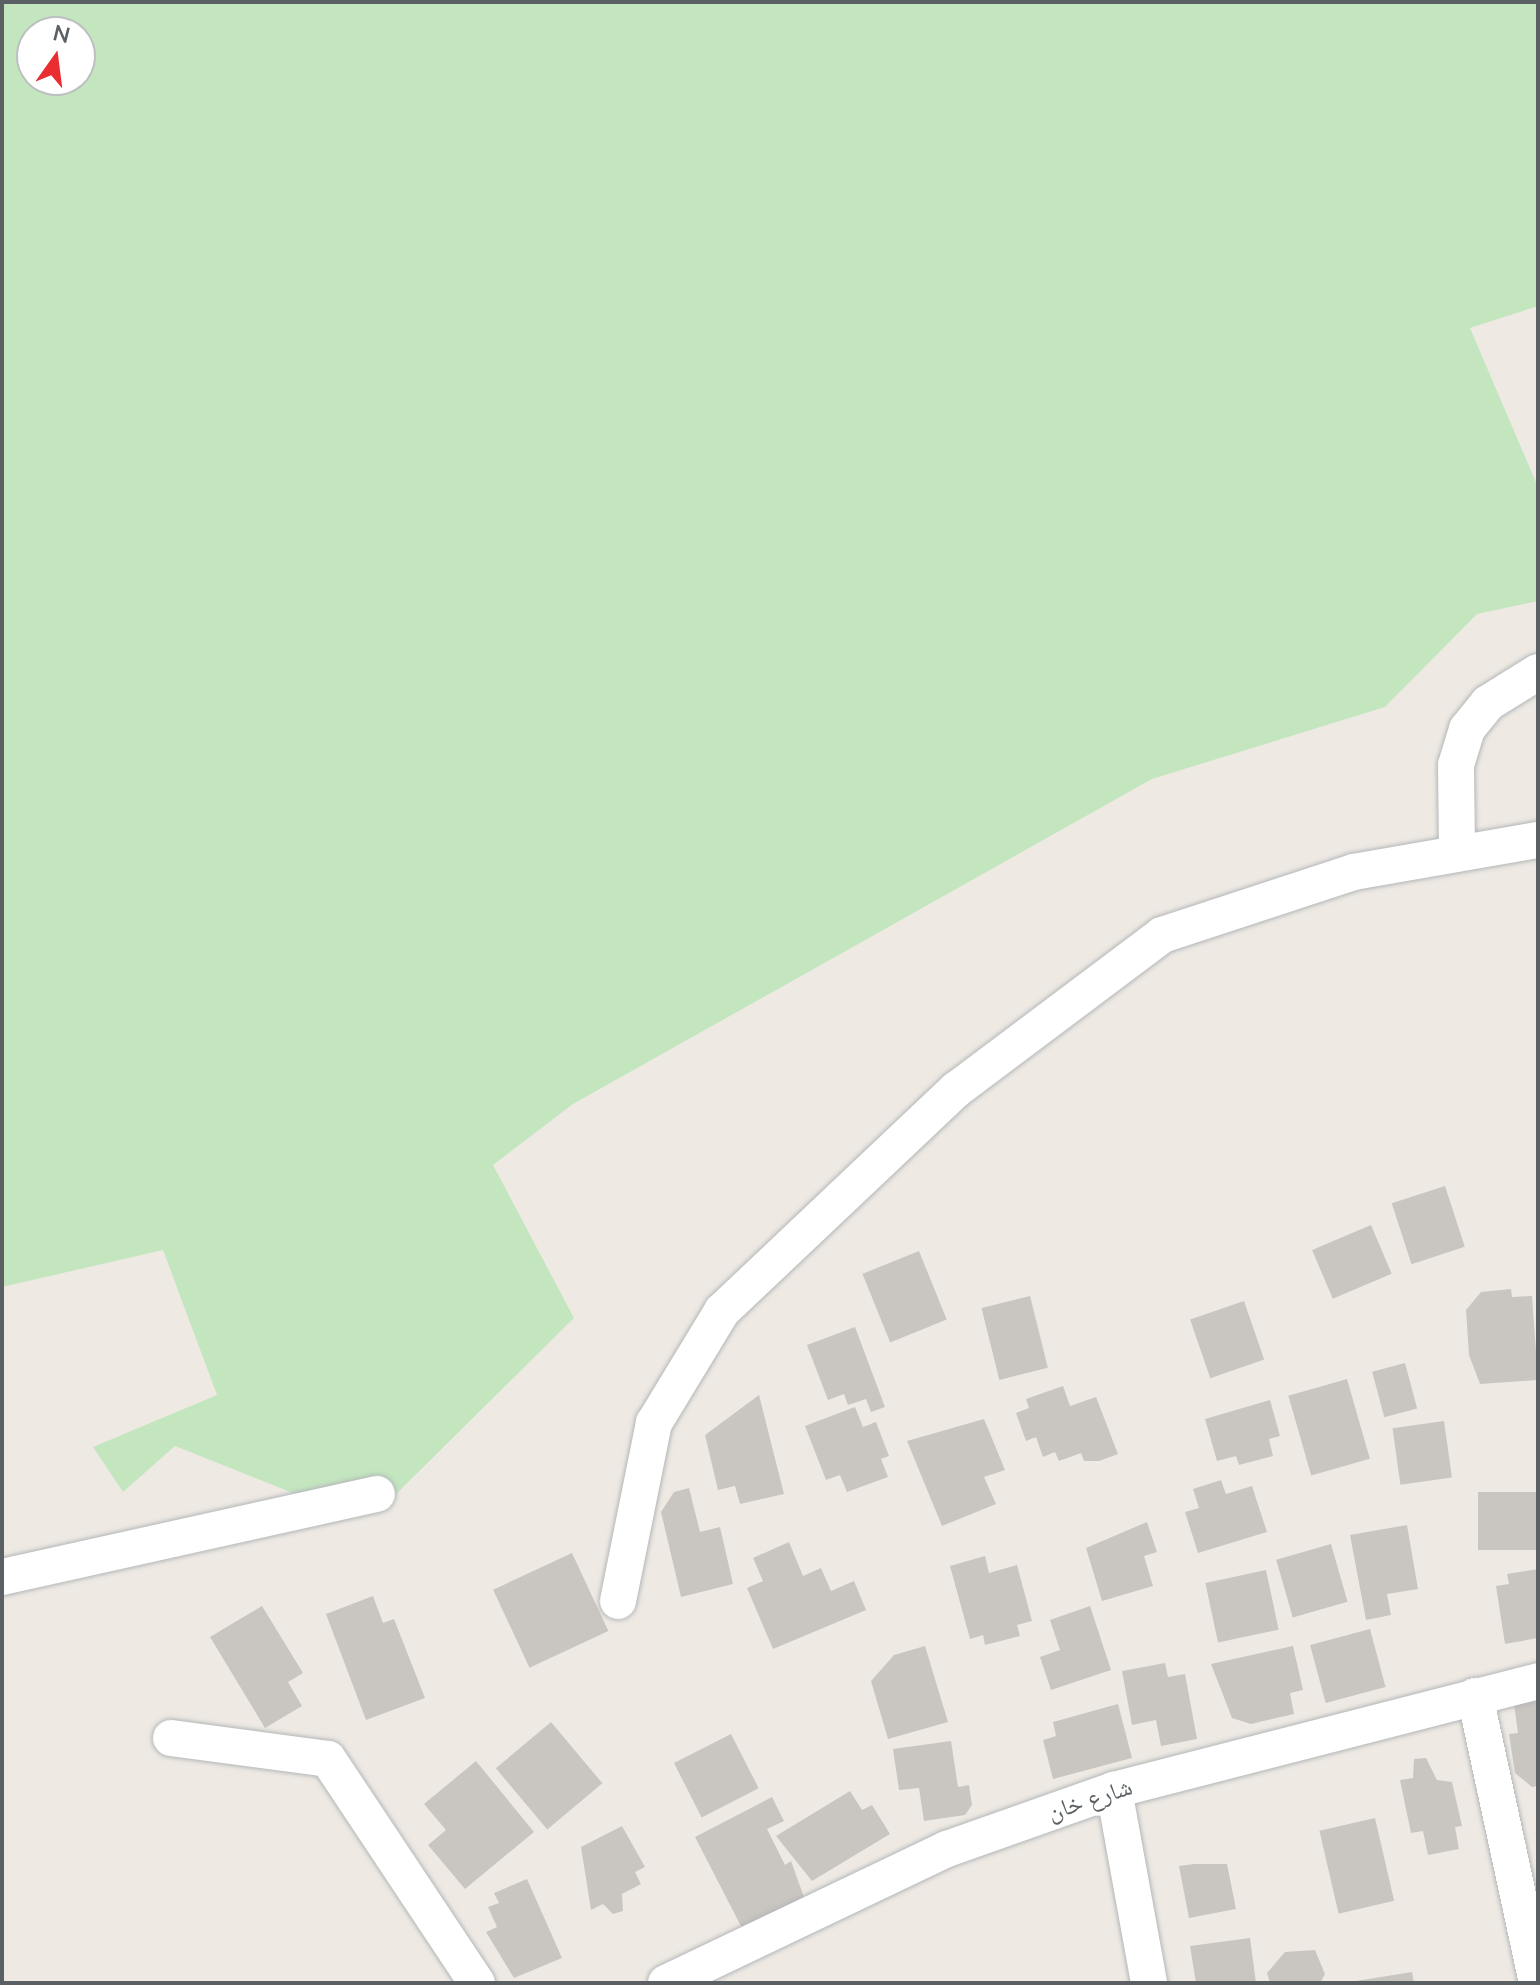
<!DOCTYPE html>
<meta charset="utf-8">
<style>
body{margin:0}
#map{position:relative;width:1540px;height:1985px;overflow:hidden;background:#eeeae3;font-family:"Nunito Sans","Noto Naskh Arabic",sans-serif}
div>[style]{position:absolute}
.green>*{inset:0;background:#c3e6bf}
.building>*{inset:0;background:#c9c5c0;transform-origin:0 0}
.roads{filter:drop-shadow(0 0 2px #b4b6ba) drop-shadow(0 0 2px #b4b6ba)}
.minor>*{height:36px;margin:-18px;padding:0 18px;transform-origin:18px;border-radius:18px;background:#fff}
span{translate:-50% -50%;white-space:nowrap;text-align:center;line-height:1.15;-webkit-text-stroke:8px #fff;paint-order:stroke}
.street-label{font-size:24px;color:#5b6064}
.frame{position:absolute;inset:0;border:4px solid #5b6064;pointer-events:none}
.north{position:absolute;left:16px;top:16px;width:80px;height:80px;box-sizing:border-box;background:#fff;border:2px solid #bdbfc1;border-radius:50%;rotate:14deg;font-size:22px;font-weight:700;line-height:32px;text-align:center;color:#5b6064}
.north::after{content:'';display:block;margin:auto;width:28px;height:36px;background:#e92d30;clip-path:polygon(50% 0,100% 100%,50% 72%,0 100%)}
</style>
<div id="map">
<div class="green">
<div style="clip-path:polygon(evenodd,2px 2px,1538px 2px,1538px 306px,1470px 328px,1538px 487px,1538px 601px,1477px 614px,1385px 707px,1152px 779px,573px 1104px,493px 1165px,574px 1318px,388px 1502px,298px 1495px,175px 1446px,123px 1492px,93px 1447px,217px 1395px,163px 1250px,2px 1287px,2px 2px,32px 32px,80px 32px,80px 80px,32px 80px,32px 32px)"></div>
</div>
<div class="building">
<div style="left:1445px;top:1186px;width:64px;height:56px;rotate:72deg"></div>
<div style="left:1371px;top:1225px;width:53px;height:64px;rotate:67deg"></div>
<div style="left:919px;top:1251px;width:74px;height:61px;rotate:68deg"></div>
<div style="clip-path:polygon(1511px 1289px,1512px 1297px,1532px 1296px,1538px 1380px,1480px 1384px,1469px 1355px,1466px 1310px,1481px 1292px)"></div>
<div style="left:1030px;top:1296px;width:74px;height:50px;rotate:76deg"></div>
<div style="left:1244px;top:1301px;width:62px;height:57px;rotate:71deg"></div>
<div style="clip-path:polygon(855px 1327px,885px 1407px,871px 1412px,866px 1399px,848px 1405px,844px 1394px,828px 1400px,807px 1345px)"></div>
<div style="left:1405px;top:1363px;width:47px;height:34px;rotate:75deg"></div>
<div style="left:1347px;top:1379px;width:83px;height:61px;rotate:74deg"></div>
<div style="clip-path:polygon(1063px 1386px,1070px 1406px,1096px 1397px,1118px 1454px,1099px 1461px,1084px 1461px,1081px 1453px,1059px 1461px,1055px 1452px,1043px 1457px,1036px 1437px,1026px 1441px,1016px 1413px,1029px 1408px,1026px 1399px)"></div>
<div style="clip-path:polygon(759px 1395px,784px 1494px,740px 1504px,735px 1486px,718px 1490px,705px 1435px)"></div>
<div style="clip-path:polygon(1270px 1400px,1280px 1436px,1269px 1439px,1273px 1456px,1239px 1465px,1236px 1456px,1217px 1461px,1205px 1419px)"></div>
<div style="clip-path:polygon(855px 1407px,863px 1427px,876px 1422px,889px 1456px,881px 1459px,888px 1477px,847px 1492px,840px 1475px,826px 1480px,805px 1426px)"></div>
<div style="clip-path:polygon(984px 1419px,1005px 1470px,984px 1477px,996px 1504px,942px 1526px,907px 1441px)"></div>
<div style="left:1444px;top:1421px;width:57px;height:52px;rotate:82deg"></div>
<div style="clip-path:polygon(1221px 1480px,1226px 1494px,1252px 1486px,1267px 1532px,1198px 1553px,1185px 1512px,1199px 1508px,1193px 1489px)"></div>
<div style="clip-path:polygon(689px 1488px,700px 1532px,720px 1527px,733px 1584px,681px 1597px,661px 1512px,674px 1492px)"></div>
<div style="left:1538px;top:1492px;width:58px;height:60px;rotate:90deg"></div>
<div style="clip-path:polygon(1147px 1522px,1157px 1552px,1144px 1556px,1153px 1586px,1102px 1601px,1086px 1548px)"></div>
<div style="clip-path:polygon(1407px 1525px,1418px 1589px,1387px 1594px,1391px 1615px,1366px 1620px,1350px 1535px)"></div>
<div style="clip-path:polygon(789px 1542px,803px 1576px,821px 1568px,831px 1591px,854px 1581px,866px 1610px,773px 1649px,747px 1588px,763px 1581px,753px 1558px)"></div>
<div style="left:1331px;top:1544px;width:60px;height:57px;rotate:74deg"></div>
<div style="left:572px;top:1553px;width:86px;height:87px;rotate:65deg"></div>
<div style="clip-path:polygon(985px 1556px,989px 1573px,1017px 1565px,1032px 1621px,1017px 1625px,1020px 1636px,985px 1645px,983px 1635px,970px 1639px,950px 1566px)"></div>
<div style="clip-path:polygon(1538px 1569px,1538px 1638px,1505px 1644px,1496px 1586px,1509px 1584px,1507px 1574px)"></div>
<div style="left:1266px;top:1570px;width:61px;height:62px;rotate:78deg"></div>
<div style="clip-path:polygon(373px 1596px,383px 1623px,394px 1619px,425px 1698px,366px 1720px,326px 1614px)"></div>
<div style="clip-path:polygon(262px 1606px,303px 1673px,288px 1682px,302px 1706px,265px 1728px,210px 1637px)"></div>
<div style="clip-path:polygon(1090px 1606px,1111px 1670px,1051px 1690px,1040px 1657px,1060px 1650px,1050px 1620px)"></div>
<div style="left:1370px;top:1629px;width:60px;height:62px;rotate:75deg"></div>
<div style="clip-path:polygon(925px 1646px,948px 1722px,888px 1739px,871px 1681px,894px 1655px)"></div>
<div style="clip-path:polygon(1293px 1646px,1303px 1690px,1290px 1693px,1294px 1714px,1251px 1724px,1232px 1718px,1211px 1664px)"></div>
<div style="clip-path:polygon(1165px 1663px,1168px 1677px,1185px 1674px,1197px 1739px,1161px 1746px,1156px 1720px,1132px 1725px,1122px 1671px)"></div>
<div style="clip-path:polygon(1538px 1701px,1538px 1786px,1532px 1787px,1515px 1773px,1509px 1734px,1518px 1733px,1514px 1704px)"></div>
<div style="clip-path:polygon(1118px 1704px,1132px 1758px,1053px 1779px,1043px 1740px,1056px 1736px,1053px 1722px)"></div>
<div style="left:551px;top:1722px;width:80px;height:72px;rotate:50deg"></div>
<div style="left:731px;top:1734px;width:61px;height:64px;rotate:63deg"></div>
<div style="clip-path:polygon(951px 1741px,958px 1787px,969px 1785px,972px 1805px,965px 1815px,924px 1821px,919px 1788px,899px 1790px,893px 1749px)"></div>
<div style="clip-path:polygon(1426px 1758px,1437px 1780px,1452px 1782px,1462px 1826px,1455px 1827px,1459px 1849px,1428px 1855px,1423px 1831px,1411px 1833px,1400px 1780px,1413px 1778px,1414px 1759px)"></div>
<div style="clip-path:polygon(476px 1761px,534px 1832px,465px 1889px,428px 1845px,446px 1830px,424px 1804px)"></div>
<div style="clip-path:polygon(850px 1791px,862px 1810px,872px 1805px,890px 1834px,812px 1881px,776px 1836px)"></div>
<div style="clip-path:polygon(772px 1797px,784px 1821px,767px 1829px,785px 1865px,791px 1861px,805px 1900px,744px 1932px,695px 1837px)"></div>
<div style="left:1375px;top:1818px;width:85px;height:57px;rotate:77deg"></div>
<div style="clip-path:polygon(622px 1826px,645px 1867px,635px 1872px,641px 1884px,622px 1894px,623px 1911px,613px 1914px,603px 1904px,591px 1910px,581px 1847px)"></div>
<div style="clip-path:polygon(1194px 1864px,1227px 1864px,1236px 1909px,1189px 1918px,1179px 1866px)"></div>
<div style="clip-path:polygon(527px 1879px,562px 1958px,514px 1978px,486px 1932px,497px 1927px,488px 1907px,499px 1903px,494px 1893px)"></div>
<div style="clip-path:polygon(1250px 1938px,1256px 1983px,1196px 1983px,1190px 1946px)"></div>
<div style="clip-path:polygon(1315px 1950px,1325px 1974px,1320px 1983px,1270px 1983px,1267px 1973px,1285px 1952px)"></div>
<div style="clip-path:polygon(1412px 1972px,1414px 1983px,1356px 1983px,1356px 1981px)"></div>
</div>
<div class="roads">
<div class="minor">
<div style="left:1457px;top:850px;width:85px;rotate:-90.7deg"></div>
<div style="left:1456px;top:765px;width:38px;rotate:-73deg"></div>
<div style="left:1467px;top:729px;width:33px;rotate:-51deg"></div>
<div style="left:1488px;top:703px;width:59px;rotate:-31.8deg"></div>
<div style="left:2px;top:1577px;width:384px;rotate:-12.5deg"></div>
<div style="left:618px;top:1601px;width:182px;rotate:-78.6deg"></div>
<div style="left:654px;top:1423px;width:131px;rotate:-58.7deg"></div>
<div style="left:722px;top:1311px;width:323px;rotate:-43.4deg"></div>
<div style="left:957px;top:1089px;width:256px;rotate:-36.9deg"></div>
<div style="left:1162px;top:935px;width:202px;rotate:-18.2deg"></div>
<div style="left:1354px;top:872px;width:187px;rotate:-9.9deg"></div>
<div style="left:1475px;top:1696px;width:294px;rotate:77.8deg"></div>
<div style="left:171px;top:1738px;width:158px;rotate:7.6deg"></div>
<div style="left:328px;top:1759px;width:269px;rotate:56.4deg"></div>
<div style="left:1114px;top:1790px;width:196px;rotate:79.7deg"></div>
<div style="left:666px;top:1983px;width:311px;rotate:-25.5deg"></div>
<div style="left:947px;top:1849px;width:177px;rotate:-19.5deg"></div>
<div style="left:1114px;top:1790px;width:438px;rotate:-14.4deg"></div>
</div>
</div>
<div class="street-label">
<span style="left:1090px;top:1800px;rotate:-18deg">شارع خان</span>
</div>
<div class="frame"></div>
<div class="north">N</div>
</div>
